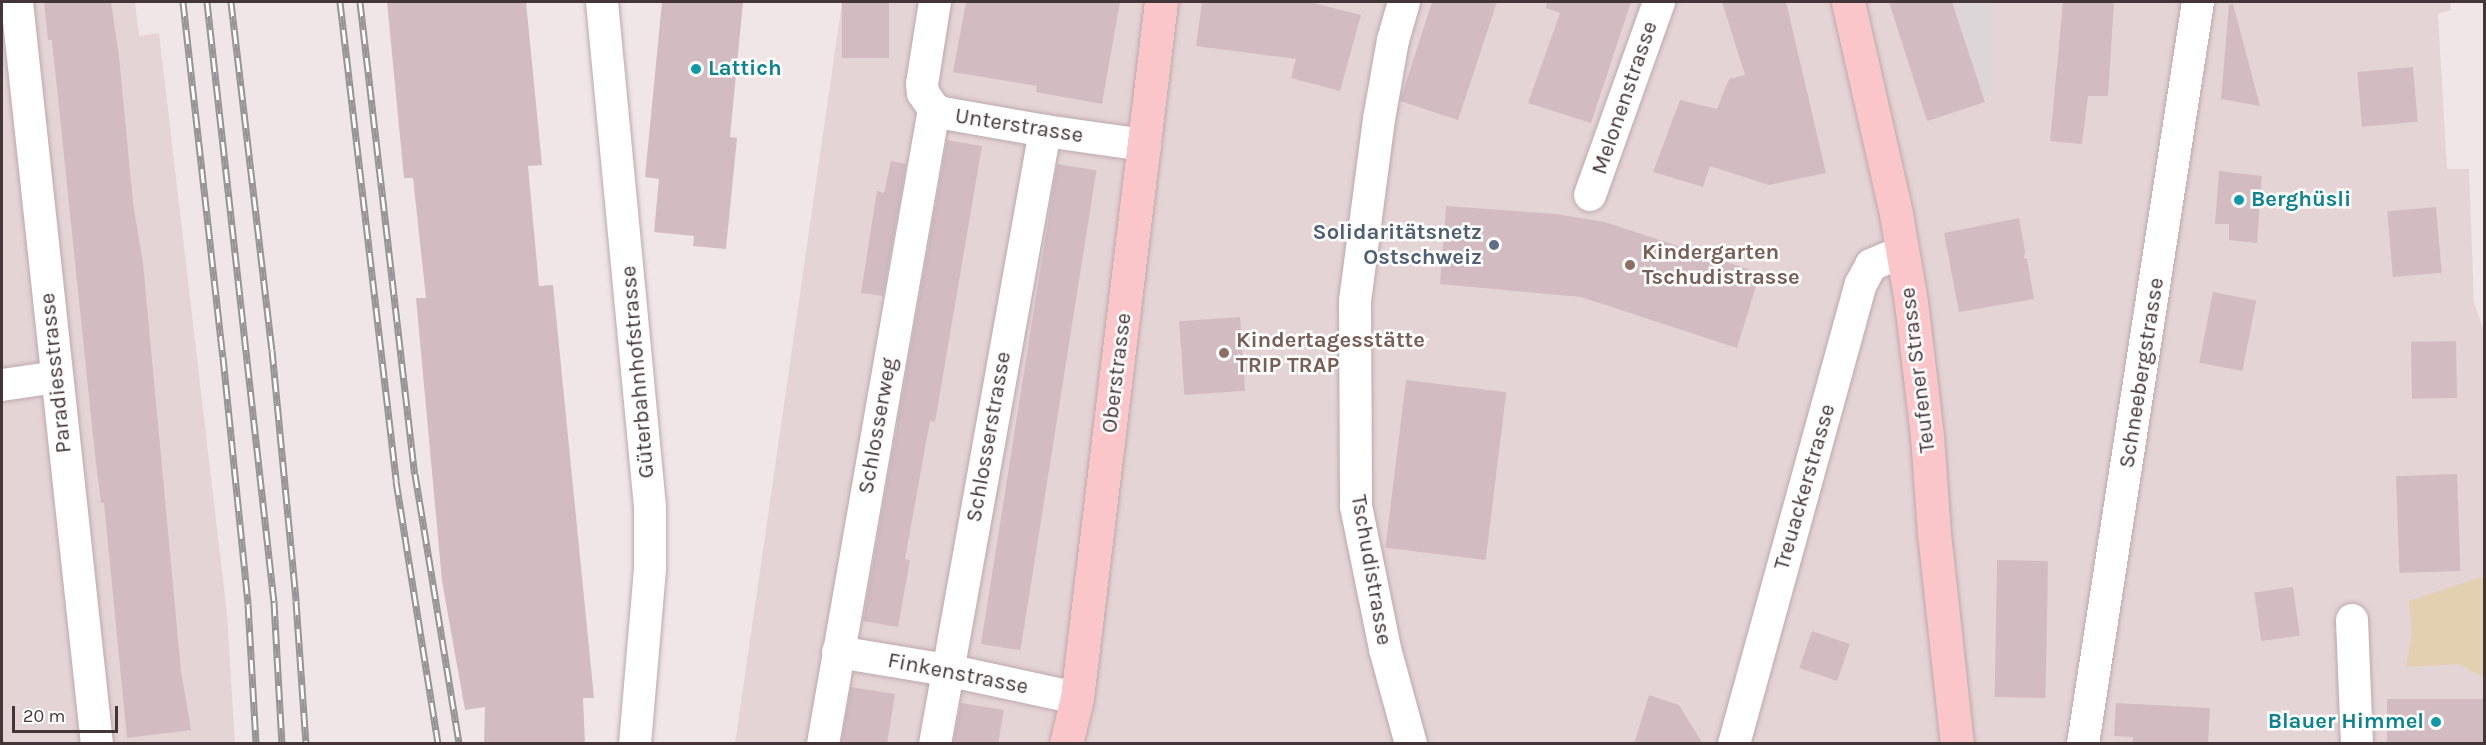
<!DOCTYPE html>
<meta charset="utf-8">
<style>
body{margin:0}
#map{position:relative;width:2486px;height:745px;overflow:hidden;background:#f1e6e7;font-family:Karla,sans-serif}
div>[style]{position:absolute}
.residential>*{inset:0;background:#e5d4d6}
.green>*{inset:0;background:#e3d0b1}
.parking>*{inset:0;background:#ddd6d8;transform-origin:0 0}
.building>*{inset:0;background:#d2bcc1;transform-origin:0 0}
.roads{filter:drop-shadow(0 0 2px #bca9ac) drop-shadow(0 0 2px #bca9ac)}
.street>*{height:32px;margin:-16px;padding:0 16px;transform-origin:16px;border-radius:16px;background:#fff}
.secondary>*{height:33px;margin:-16.5px;padding:0 16.5px;transform-origin:16.5px;border-radius:16.5px;background:#fbc6ca}
.rail>*{height:7px;margin-top:-3.5px;transform-origin:0;background:repeating-linear-gradient(90deg,#fff 0 14px,#959595 0 28px);box-sizing:border-box;border-block:2px solid #959595}
.dots>*{width:16px;height:16px;translate:-50% -50%;box-sizing:border-box;border:3px solid #fff;border-radius:50%}
span{translate:-50% -50%;white-space:nowrap;text-align:center;line-height:1.15;-webkit-text-stroke:5px #fff;paint-order:stroke}
.culture-label{font-size:22px;color:#0d838f;font-weight:700}
.left{translate:0 -50%;text-align:left}
.right{translate:-100% -50%;text-align:right}
.street-label{font-size:22px;color:#443538}
.service-label{font-size:22px;color:#4e5e75;font-weight:700}
.education-label{font-size:22px;color:#785e54;font-weight:700}
.frame{position:absolute;inset:0;border:3px solid #443538;pointer-events:none}
.scale{position:absolute;left:12px;top:706px;width:106px;height:27px;box-sizing:border-box;border:3px solid #443538;border-top:0;padding-left:8px;font-size:18px;line-height:21px;white-space:nowrap;color:#443538;-webkit-text-stroke:4px #fff;paint-order:stroke}
</style>
<div id="map">
<div class="residential">
<div style="clip-path:polygon(2px 2px,135px 2px,139px 36px,159px 33px,227px 614px,235px 743px,2px 743px)"></div>
<div style="clip-path:polygon(842px 2px,2450px 2px,2451px 10px,2438px 14px,2447px 169px,2469px 169px,2474px 303px,2484px 331px,2484px 743px,735px 744px)"></div>
</div>
<div class="green">
<div style="clip-path:polygon(2484px 576px,2484px 678px,2459px 664px,2406px 667px,2412px 631px,2409px 601px)"></div>
</div>
<div class="parking">
<div style="left:1958px;top:2px;width:34px;height:94px"></div>
</div>
<div class="building">
<div style="clip-path:polygon(44px 2px,111px 2px,119px 56px,133px 203px,143px 263px,181px 671px,191px 730px,127px 738px,104px 503px,101px 503px,95px 455px,52px 40px,48px 40px)"></div>
<div style="clip-path:polygon(387px 2px,526px 2px,542px 165px,528px 166px,539px 286px,553px 285px,594px 698px,583px 698px,585px 744px,484px 744px,485px 707px,465px 710px,442px 581px,416px 298px,426px 298px,413px 178px,404px 178px)"></div>
<div style="clip-path:polygon(662px 2px,743px 2px,730px 137px,737px 138px,726px 249px,693px 246px,694px 236px,654px 232px,659px 179px,645px 177px)"></div>
<div style="left:842px;top:2px;width:47px;height:56px"></div>
<div style="clip-path:polygon(966px 2px,1120px 2px,1102px 104px,1036px 92px,1037px 86px,953px 72px)"></div>
<div style="clip-path:polygon(1202px 2px,1310px 2px,1361px 15px,1340px 91px,1291px 78px,1296px 59px,1196px 46px)"></div>
<div style="clip-path:polygon(1432px 2px,1497px 2px,1458px 120px,1400px 101px)"></div>
<div style="clip-path:polygon(1547px 2px,1631px 2px,1591px 123px,1528px 103px,1560px 13px,1546px 8px)"></div>
<div style="clip-path:polygon(1722px 2px,1786px 2px,1826px 173px,1769px 185px,1710px 166px,1703px 187px,1653px 172px,1680px 100px,1717px 109px,1729px 79px,1745px 75px)"></div>
<div style="clip-path:polygon(1889px 2px,1952px 2px,1985px 102px,1927px 121px)"></div>
<div style="clip-path:polygon(2063px 2px,2114px 2px,2108px 96px,2088px 96px,2082px 144px,2050px 141px)"></div>
<div style="clip-path:polygon(2233px 4px,2260px 106px,2221px 99px,2229px 5px)"></div>
<div style="left:2413px;top:67px;width:55px;height:56px;rotate:85deg"></div>
<div style="clip-path:polygon(947px 140px,982px 146px,935px 422px,930px 421px,905px 559px,910px 560px,898px 627px,863px 621px)"></div>
<div style="clip-path:polygon(891px 161px,906px 164px,883px 296px,861px 293px,877px 191px,884px 193px)"></div>
<div style="left:1057px;top:164px;width:40px;height:486px;rotate:9deg"></div>
<div style="clip-path:polygon(2219px 171px,2262px 176px,2257px 243px,2229px 240px,2229px 224px,2215px 224px)"></div>
<div style="clip-path:polygon(1446px 206px,1556px 214px,1605px 222px,1760px 273px,1737px 348px,1581px 297px,1440px 284px)"></div>
<div style="left:2436px;top:207px;width:66px;height:49px;rotate:85deg"></div>
<div style="clip-path:polygon(2019px 218px,2025px 251px,2024px 258px,2027px 259px,2034px 299px,1959px 312px,1944px 233px)"></div>
<div style="left:2213px;top:292px;width:44px;height:72px;rotate:11deg"></div>
<div style="left:1240px;top:317px;width:74px;height:61px;rotate:86deg"></div>
<div style="left:2456px;top:341px;width:57px;height:45px;rotate:89deg"></div>
<div style="left:1406px;top:380px;width:101px;height:169px;rotate:7deg"></div>
<div style="left:2457px;top:474px;width:97px;height:61px;rotate:88deg"></div>
<div style="left:2048px;top:561px;width:137px;height:51px;rotate:91deg"></div>
<div style="left:2293px;top:587px;width:49px;height:39px;rotate:82deg"></div>
<div style="left:1812px;top:631px;width:40px;height:39px;rotate:19deg"></div>
<div style="clip-path:polygon(851px 687px,895px 694px,887px 744px,841px 744px)"></div>
<div style="clip-path:polygon(1649px 695px,1679px 705px,1703px 744px,1634px 744px)"></div>
<div style="left:2484px;top:699px;width:45px;height:97px;rotate:90deg"></div>
<div style="clip-path:polygon(961px 703px,1004px 710px,998px 744px,953px 744px)"></div>
<div style="clip-path:polygon(2116px 703px,2210px 708px,2208px 744px,2132px 744px,2133px 737px,2114px 736px)"></div>
</div>
<div class="roads">
<div class="street">
<div style="left:17px;top:2px;width:746px;rotate:83.85deg"></div>
<div style="left:602px;top:2px;width:507px;rotate:84.57deg"></div>
<div style="left:650px;top:507px;width:62px;rotate:90deg"></div>
<div style="left:650px;top:569px;width:176px;rotate:94.9deg"></div>
<div style="left:935px;top:2px;width:83px;rotate:99deg"></div>
<div style="left:922px;top:84px;width:9px;rotate:84deg"></div>
<div style="left:923px;top:93px;width:19px;rotate:55deg"></div>
<div style="left:934px;top:109px;width:10px;rotate:24deg"></div>
<div style="left:943px;top:113px;width:104px;rotate:10deg"></div>
<div style="left:1045px;top:131px;width:101px;rotate:8deg"></div>
<div style="left:1404px;top:2px;width:40px;rotate:106deg"></div>
<div style="left:1393px;top:40px;width:80px;rotate:100deg"></div>
<div style="left:1379px;top:119px;width:184px;rotate:97.5deg"></div>
<div style="left:1355px;top:301px;width:205px;rotate:89.7deg"></div>
<div style="left:1356px;top:506px;width:146px;rotate:78.5deg"></div>
<div style="left:1385px;top:649px;width:98px;rotate:74.7deg"></div>
<div style="left:1590px;top:195px;width:205px;rotate:-70.3deg"></div>
<div style="left:2px;top:385px;width:55px;rotate:-8.4deg"></div>
<div style="left:2352px;top:620px;width:124px;rotate:87.7deg"></div>
<div style="left:838px;top:652px;width:110px;rotate:9.4deg"></div>
<div style="left:947px;top:670px;width:133px;rotate:12.2deg"></div>
<div style="left:823px;top:744px;width:645px;rotate:-80.08deg"></div>
<div style="left:935px;top:744px;width:623px;rotate:-79.83deg"></div>
<div style="left:1734px;top:744px;width:477px;rotate:-74.6deg"></div>
<div style="left:1861px;top:284px;width:21px;rotate:-62deg"></div>
<div style="left:1871px;top:265px;width:34px;rotate:-23deg"></div>
<div style="left:2083px;top:744px;width:751px;rotate:-81.19deg"></div>
</div>
<div class="secondary">
<div style="left:1848px;top:2px;width:217px;rotate:77.2deg"></div>
<div style="left:1896px;top:214px;width:89px;rotate:80.3deg"></div>
<div style="left:1911px;top:302px;width:135px;rotate:83.2deg"></div>
<div style="left:1927px;top:436px;width:97px;rotate:85.9deg"></div>
<div style="left:1934px;top:533px;width:212px;rotate:83.8deg"></div>
<div style="left:1066px;top:744px;width:47px;rotate:-76.6deg"></div>
<div style="left:1077px;top:698px;width:701px;rotate:-83.12deg"></div>
</div>
</div>
<div class="rail">
<div style="left:183px;top:2px;width:357px;rotate:83.6deg"></div>
<div style="left:223px;top:357px;width:248px;rotate:84.2deg"></div>
<div style="left:248px;top:604px;width:140px;rotate:86.7deg"></div>
<div style="left:207px;top:2px;width:604px;rotate:83.63deg"></div>
<div style="left:274px;top:602px;width:142px;rotate:86.8deg"></div>
<div style="left:231px;top:2px;width:350px;rotate:83.3deg"></div>
<div style="left:272px;top:350px;width:252px;rotate:84.5deg"></div>
<div style="left:296px;top:601px;width:143px;rotate:86deg"></div>
<div style="left:340px;top:2px;width:482px;rotate:83.3deg"></div>
<div style="left:396px;top:481px;width:266px;rotate:80.9deg"></div>
<div style="left:360px;top:2px;width:475px;rotate:83.4deg"></div>
<div style="left:415px;top:474px;width:274px;rotate:80.7deg"></div>
</div>
<div class="dots">
<div style="left:696px;top:69px;background:#0f9aa8"></div>
<div style="left:2239px;top:200px;background:#0f9aa8"></div>
<div style="left:1494px;top:245px;background:#5c6f8a"></div>
<div style="left:1630px;top:265px;background:#8d6e63"></div>
<div style="left:1224px;top:353px;background:#8d6e63"></div>
<div style="left:2436px;top:722px;background:#0f9aa8"></div>
</div>
<div class="culture-label">
<span class="left" style="left:708px;top:69px">Lattich</span>
<span class="left" style="left:2251px;top:200px">Berghüsli</span>
<span class="right" style="left:2424px;top:722px">Blauer Himmel</span>
</div>
<div class="street-label">
<span style="left:1625px;top:98px;rotate:-71deg">Melonenstrasse</span>
<span style="left:1019px;top:126px;rotate:9deg">Unterstrasse</span>
<span style="left:1918px;top:370px;rotate:-97deg">Teufener Strasse</span>
<span style="left:638px;top:372px;rotate:-95deg">Güterbahnhofstrasse</span>
<span style="left:56px;top:373px;rotate:-96deg">Paradiesstrasse</span>
<span style="left:1117px;top:373px;rotate:-83deg">Oberstrasse</span>
<span style="left:2142px;top:373px;rotate:-81deg">Schneebergstrasse</span>
<span style="left:878px;top:426px;rotate:-80deg">Schlosserweg</span>
<span style="left:989px;top:437px;rotate:-80deg">Schlosserstrasse</span>
<span style="left:1805px;top:487px;rotate:-74deg">Treuackerstrasse</span>
<span style="left:1371px;top:570px;rotate:80deg">Tschudistrasse</span>
<span style="left:958px;top:674px;rotate:11deg">Finkenstrasse</span>
</div>
<div class="service-label">
<span class="right" style="left:1482px;top:245px">Solidaritätsnetz<br>Ostschweiz</span>
</div>
<div class="education-label">
<span class="left" style="left:1642px;top:265px">Kindergarten<br>Tschudistrasse</span>
<span class="left" style="left:1236px;top:353px">Kindertagesstätte<br>TRIP TRAP</span>
</div>
<div class="frame"></div>
<div class="scale">20 m</div>
</div>
